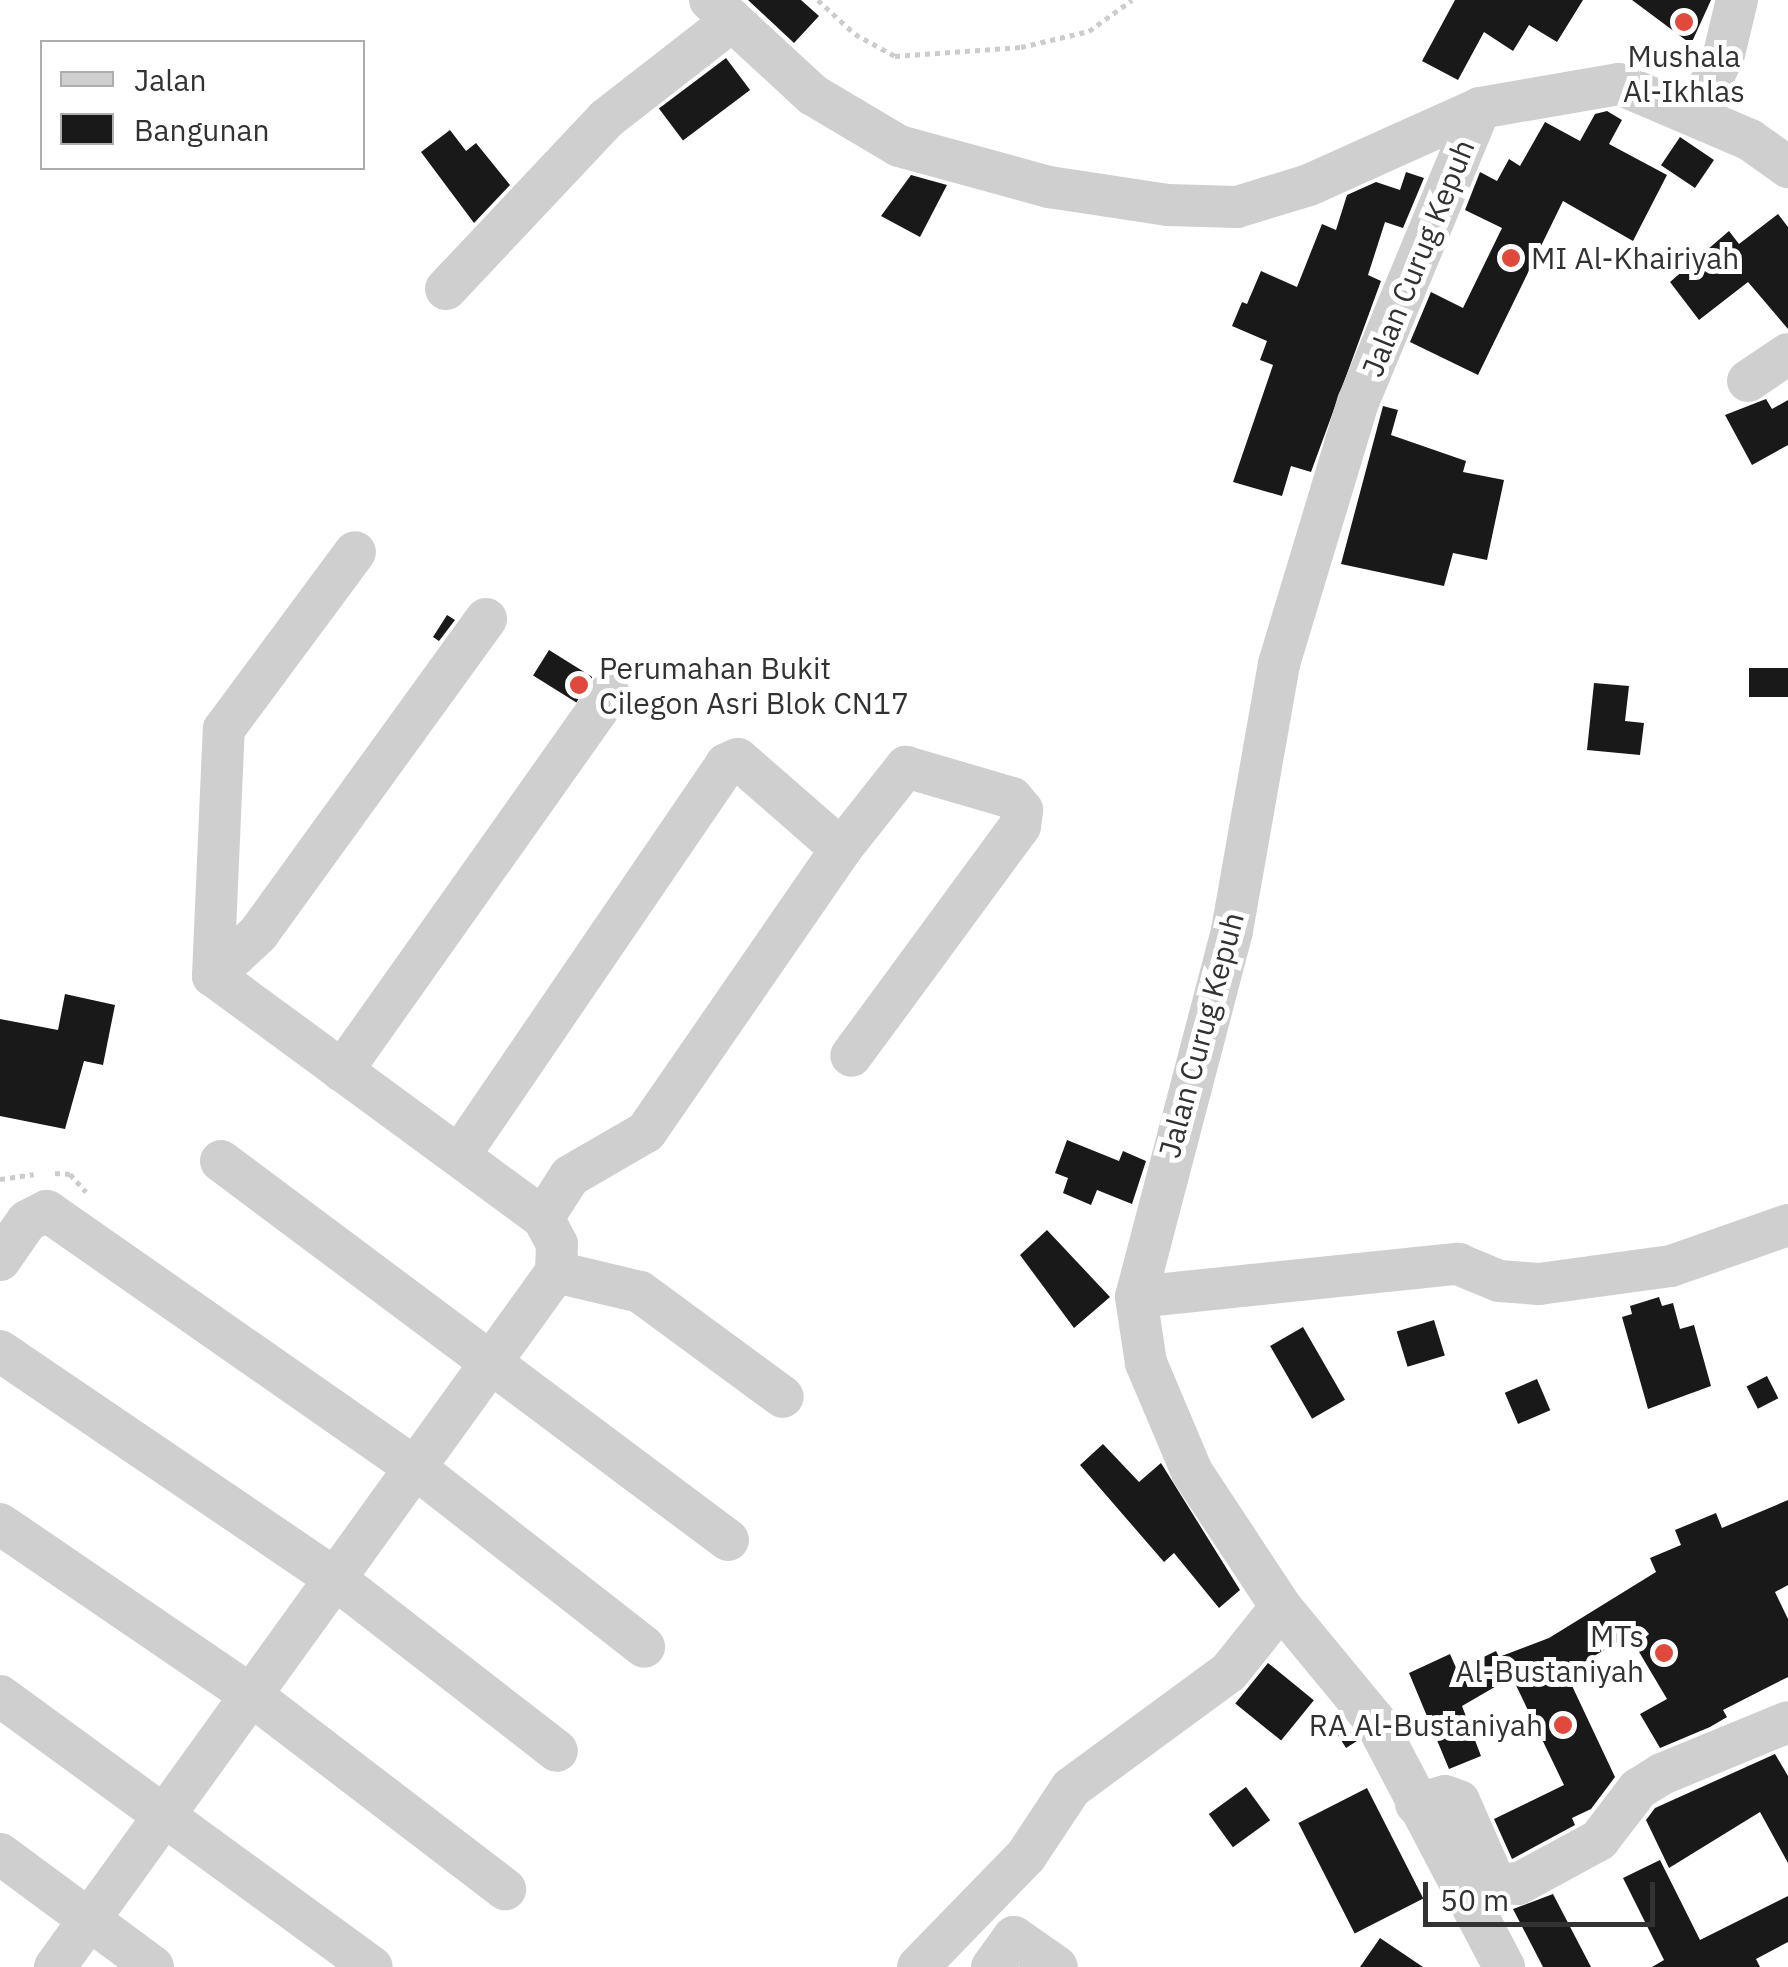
<!DOCTYPE html>
<style>
body{margin:0}
#map{position:relative;width:1788px;height:1967px;overflow:hidden;background:#fff;font-family:"IBM Plex Sans",sans-serif}
div>[style]{position:absolute}
.building>*{inset:0;background:#191919;transform-origin:0 0}
.path>*{height:5px;margin-top:-2.5px;transform-origin:0;background:repeating-linear-gradient(90deg,#ccc 0 5px,transparent 0 10px)}
.minor>*{height:42px;margin:-21px;padding:0 21px;transform-origin:21px;border-radius:21px;background:#cfcfcf}
.dots>*{width:28px;height:28px;translate:-50% -50%;box-sizing:border-box;border:5px solid #fff;border-radius:50%}
span{translate:-50% -50%;white-space:nowrap;text-align:center;line-height:1.15;-webkit-text-stroke:10px #fff;paint-order:stroke}
.poi-label{font-size:30px;color:#323232}
.left{translate:0 -50%;text-align:left}
.right{translate:-100% -50%;text-align:right}
.street-label{font-size:30px;color:#323232}
.legend{position:absolute;left:40px;top:40px;width:325px;height:130px;box-sizing:border-box;background:#fff;border:2px solid #adadad;margin:0;padding:12px 18px;list-style:none;font-size:30px;color:#323232}
.legend li{display:flex;align-items:center;gap:20px;height:50px}
.legend b{width:50px;border:2px solid #adadad}
.scale{position:absolute;left:1423px;top:1882px;width:232px;height:45px;box-sizing:border-box;border:5px solid #323232;border-top:0;padding-left:12px;font-size:30px;line-height:35px;white-space:nowrap;color:#323232;-webkit-text-stroke:8px #fff;paint-order:stroke}
</style>
<div id="map">
<div class="building">
<div style="clip-path:polygon(748px 0,801px 0,819px 16px,794px 43px)"></div>
<div style="clip-path:polygon(1455px 0,1583px 0,1557px 42px,1529px 25px,1513px 51px,1484px 32px,1458px 80px,1422px 61px)"></div>
<div style="clip-path:polygon(1632px 0,1711px 0,1691px 44px)"></div>
<div style="left:726px;top:58px;width:40px;height:84px;rotate:53deg"></div>
<div style="clip-path:polygon(1607px 111px,1622px 120px,1609px 144px,1667px 175px,1633px 241px,1563px 201px,1478px 375px,1410px 342px,1431px 292px,1463px 308px,1502px 228px,1465px 210px,1480px 172px,1497px 181px,1509px 159px,1520px 166px,1545px 122px,1580px 141px,1595px 114px)"></div>
<div style="clip-path:polygon(450px 130px,466px 151px,476px 143px,510px 185px,474px 223px,421px 152px)"></div>
<div style="left:1680px;top:137px;width:41px;height:34px;rotate:34deg"></div>
<div style="clip-path:polygon(1406px 172px,1424px 178px,1403px 228px,1385px 222px,1368px 275px,1381px 281px,1311px 472px,1291px 466px,1282px 496px,1233px 482px,1273px 365px,1260px 360px,1267px 341px,1232px 326px,1242px 302px,1247px 304px,1261px 271px,1297px 287px,1322px 224px,1336px 230px,1347px 195px,1376px 182px,1400px 190px)"></div>
<div style="clip-path:polygon(911px 175px,947px 185px,920px 237px,881px 216px)"></div>
<div style="clip-path:polygon(1778px 214px,1788px 227px,1788px 329px,1748px 282px,1699px 320px,1670px 282px,1729px 231px,1739px 244px)"></div>
<div style="clip-path:polygon(1766px 399px,1772px 409px,1788px 400px,1788px 445px,1752px 465px,1725px 415px)"></div>
<div style="clip-path:polygon(1383px 406px,1398px 410px,1391px 435px,1466px 461px,1463px 472px,1504px 480px,1487px 560px,1453px 553px,1444px 586px,1341px 564px)"></div>
<div style="clip-path:polygon(447px 615px,455px 620px,439px 641px,433px 637px)"></div>
<div style="left:549px;top:650px;width:51px;height:30px;rotate:32deg"></div>
<div style="left:1788px;top:668px;width:29px;height:39px;rotate:90deg"></div>
<div style="clip-path:polygon(1594px 683px,1629px 686px,1625px 721px,1644px 723px,1640px 755px,1587px 750px)"></div>
<div style="clip-path:polygon(65px 994px,115px 1005px,103px 1065px,84px 1061px,65px 1129px,0 1116px,0 1019px,58px 1030px)"></div>
<div style="clip-path:polygon(1067px 1140px,1119px 1161px,1123px 1151px,1146px 1161px,1132px 1204px,1097px 1190px,1091px 1205px,1063px 1193px,1068px 1178px,1055px 1173px)"></div>
<div style="clip-path:polygon(1047px 1230px,1110px 1297px,1074px 1328px,1020px 1255px)"></div>
<div style="clip-path:polygon(1659px 1297px,1662px 1306px,1673px 1303px,1680px 1329px,1694px 1325px,1711px 1386px,1648px 1409px,1622px 1317px,1632px 1314px,1630px 1306px)"></div>
<div style="left:1434px;top:1320px;width:37px;height:39px;rotate:73deg"></div>
<div style="left:1303px;top:1327px;width:84px;height:38px;rotate:60deg"></div>
<div style="left:1767px;top:1376px;width:25px;height:23px;rotate:63deg"></div>
<div style="left:1537px;top:1379px;width:34px;height:35px;rotate:67deg"></div>
<div style="clip-path:polygon(1103px 1444px,1139px 1482px,1161px 1463px,1240px 1590px,1219px 1608px,1174px 1553px,1164px 1562px,1080px 1465px)"></div>
<div style="clip-path:polygon(1788px 1500px,1788px 1585px,1775px 1592px,1788px 1619px,1788px 1677px,1723px 1710px,1727px 1717px,1710px 1727px,1660px 1748px,1640px 1714px,1667px 1699px,1629px 1635px,1566px 1673px,1615px 1777px,1591px 1809px,1572px 1818px,1575px 1825px,1512px 1859px,1494px 1819px,1564px 1785px,1512px 1677px,1462px 1706px,1481px 1756px,1449px 1769px,1409px 1673px,1450px 1654px,1457px 1670px,1496px 1651px,1499px 1657px,1549px 1638px,1656px 1572px,1650px 1558px,1681px 1545px,1675px 1530px,1716px 1513px,1722px 1528px)"></div>
<div style="left:1268px;top:1663px;width:59px;height:52px;rotate:39deg"></div>
<div style="clip-path:polygon(1338px 1716px,1357px 1741px,1346px 1748px,1329px 1721px)"></div>
<div style="clip-path:polygon(1775px 1754px,1788px 1776px,1788px 1863px,1760px 1812px,1669px 1868px,1646px 1820px,1655px 1808px)"></div>
<div style="left:1246px;top:1787px;width:41px;height:46px;rotate:54deg"></div>
<div style="left:1367px;top:1788px;width:124px;height:77px;rotate:63deg"></div>
<div style="clip-path:polygon(1660px 1860px,1700px 1940px,1788px 1896px,1788px 1942px,1756px 1959px,1760px 1967px,1652px 1967px,1664px 1960px,1623px 1878px)"></div>
<div style="clip-path:polygon(1553px 1894px,1591px 1967px,1543px 1967px,1513px 1909px)"></div>
<div style="clip-path:polygon(1380px 1938px,1423px 1967px,1360px 1967px)"></div>
</div>
<div class="path">
<div style="left:818px;top:0;width:50px;rotate:42.6deg"></div>
<div style="left:855px;top:34px;width:46px;rotate:28.8deg"></div>
<div style="left:895px;top:56px;width:126px;rotate:-4.1deg"></div>
<div style="left:1021px;top:47px;width:70px;rotate:-13.2deg"></div>
<div style="left:1089px;top:31px;width:53px;rotate:-35.8deg"></div>
<div style="left:55px;top:1173px;width:15px;rotate:4deg"></div>
<div style="left:70px;top:1174px;width:24px;rotate:48deg"></div>
<div style="left:0;top:1179px;width:34px;rotate:-8deg"></div>
</div>
<div class="minor">
<div style="left:710px;top:0;width:140px;rotate:42.7deg"></div>
<div style="left:813px;top:95px;width:100px;rotate:30.7deg"></div>
<div style="left:899px;top:146px;width:156px;rotate:15.3deg"></div>
<div style="left:1049px;top:187px;width:120px;rotate:8.6deg"></div>
<div style="left:1168px;top:205px;width:69px;rotate:1.7deg"></div>
<div style="left:1237px;top:207px;width:75px;rotate:-17deg"></div>
<div style="left:1309px;top:185px;width:188px;rotate:-24.2deg"></div>
<div style="left:1480px;top:108px;width:141px;rotate:-9.8deg"></div>
<div style="left:1619px;top:84px;width:142px;rotate:23.1deg"></div>
<div style="left:1750px;top:140px;width:47px;rotate:35.4deg"></div>
<div style="left:1480px;top:108px;width:318px;rotate:112.5deg"></div>
<div style="left:1358px;top:402px;width:274px;rotate:106.8deg"></div>
<div style="left:1279px;top:664px;width:271px;rotate:100deg"></div>
<div style="left:1232px;top:931px;width:378px;rotate:104.7deg"></div>
<div style="left:1136px;top:1297px;width:67px;rotate:81.4deg"></div>
<div style="left:1146px;top:1363px;width:118px;rotate:67.1deg"></div>
<div style="left:1192px;top:1472px;width:162px;rotate:56.6deg"></div>
<div style="left:1281px;top:1607px;width:148px;rotate:50.5deg"></div>
<div style="left:1375px;top:1721px;width:278px;rotate:62.3deg"></div>
<div style="left:1696px;top:114px;width:66px;rotate:-65deg"></div>
<div style="left:1724px;top:54px;width:56px;rotate:-76.5deg"></div>
<div style="left:446px;top:289px;width:233px;rotate:-46.7deg"></div>
<div style="left:606px;top:119px;width:160px;rotate:-37.9deg"></div>
<div style="left:1748px;top:381px;width:48px;rotate:-34deg"></div>
<div style="left:213px;top:976px;width:247px;rotate:-87.5deg"></div>
<div style="left:224px;top:729px;width:220px;rotate:-53.5deg"></div>
<div style="left:213px;top:976px;width:62px;rotate:-43deg"></div>
<div style="left:258px;top:934px;width:389px;rotate:-54.1deg"></div>
<div style="left:342px;top:1071px;width:462px;rotate:-54.7deg"></div>
<div style="left:459px;top:1156px;width:474px;rotate:-55.7deg"></div>
<div style="left:726px;top:764px;width:13px;rotate:-23deg"></div>
<div style="left:738px;top:759px;width:137px;rotate:41.1deg"></div>
<div style="left:221px;top:1161px;width:633px;rotate:36.78deg"></div>
<div style="left:543px;top:1218px;width:50px;rotate:-57.3deg"></div>
<div style="left:570px;top:1176px;width:88px;rotate:-30.1deg"></div>
<div style="left:646px;top:1132px;width:344px;rotate:-55.4deg"></div>
<div style="left:841px;top:849px;width:105px;rotate:-51.6deg"></div>
<div style="left:906px;top:767px;width:110px;rotate:16.3deg"></div>
<div style="left:1012px;top:798px;width:16px;rotate:50deg"></div>
<div style="left:1022px;top:810px;width:16px;rotate:97deg"></div>
<div style="left:1020px;top:826px;width:285px;rotate:126.3deg"></div>
<div style="left:0;top:1260px;width:47px;rotate:-55.3deg"></div>
<div style="left:27px;top:1221px;width:22px;rotate:-27deg"></div>
<div style="left:47px;top:1211px;width:447px;rotate:34.9deg"></div>
<div style="left:414px;top:1467px;width:292px;rotate:38deg"></div>
<div style="left:556px;top:1272px;width:86px;rotate:13.4deg"></div>
<div style="left:640px;top:1292px;width:177px;rotate:36.3deg"></div>
<div style="left:1136px;top:1297px;width:324px;rotate:-5.9deg"></div>
<div style="left:1458px;top:1264px;width:44px;rotate:22.5deg"></div>
<div style="left:1499px;top:1281px;width:40px;rotate:4.3deg"></div>
<div style="left:1539px;top:1284px;width:133px;rotate:-7.8deg"></div>
<div style="left:1671px;top:1266px;width:124px;rotate:-19.3deg"></div>
<div style="left:0;top:1351px;width:404px;rotate:34.2deg"></div>
<div style="left:334px;top:1578px;width:282px;rotate:37.8deg"></div>
<div style="left:0;top:1524px;width:304px;rotate:34.3deg"></div>
<div style="left:251px;top:1695px;width:320px;rotate:37.4deg"></div>
<div style="left:0;top:1696px;width:460px;rotate:36.1deg"></div>
<div style="left:1416px;top:1804px;width:30px;rotate:-15deg"></div>
<div style="left:1445px;top:1796px;width:15px;rotate:20deg"></div>
<div style="left:1459px;top:1801px;width:90px;rotate:66.3deg"></div>
<div style="left:1495px;top:1883px;width:23px;rotate:2deg"></div>
<div style="left:1518px;top:1884px;width:92px;rotate:-28.5deg"></div>
<div style="left:1599px;top:1840px;width:64px;rotate:-52.6deg"></div>
<div style="left:1638px;top:1789px;width:28px;rotate:-32deg"></div>
<div style="left:1662px;top:1774px;width:136px;rotate:-22.4deg"></div>
<div style="left:0;top:1854px;width:190px;rotate:36.4deg"></div>
<div style="left:55px;top:1967px;width:857px;rotate:-54.21deg"></div>
<div style="left:556px;top:1272px;width:28px;rotate:-88deg"></div>
<div style="left:557px;top:1244px;width:30px;rotate:-118deg"></div>
<div style="left:543px;top:1218px;width:409px;rotate:-143.7deg"></div>
<div style="left:918px;top:1967px;width:155px;rotate:-45.8deg"></div>
<div style="left:1026px;top:1856px;width:82px;rotate:-56.5deg"></div>
<div style="left:1071px;top:1788px;width:196px;rotate:-36.3deg"></div>
<div style="left:1229px;top:1672px;width:83px;rotate:-51.3deg"></div>
<div style="left:992px;top:1967px;width:37px;rotate:-54deg"></div>
<div style="left:1014px;top:1937px;width:52px;rotate:34.9deg"></div>
</div>
<div class="dots">
<div style="left:1684px;top:22px;background:#e1493c"></div>
<div style="left:1511px;top:258px;background:#e1493c"></div>
<div style="left:579px;top:685px;background:#e1493c"></div>
<div style="left:1664px;top:1653px;background:#e1493c"></div>
<div style="left:1563px;top:1725px;background:#e1493c"></div>
</div>
<div class="poi-label">
<span style="left:1684px;top:73px">Mushala<br>Al-Ikhlas</span>
<span class="left" style="left:1531px;top:258px">MI Al-Khairiyah</span>
<span class="left" style="left:599px;top:685px">Perumahan Bukit<br>Cilegon Asri Blok CN17</span>
<span class="right" style="left:1644px;top:1653px">MTs<br>Al-Bustaniyah</span>
<span class="right" style="left:1543px;top:1725px">RA Al-Bustaniyah</span>
</div>
<div class="street-label">
<span style="left:1418px;top:258px;rotate:-68deg">Jalan Curug Kepuh</span>
<span style="left:1201px;top:1035px;rotate:-75deg">Jalan Curug Kepuh</span>
</div>
<ul class="legend">
<li><b style="height:12px;background:#cfcfcf"></b>Jalan</li>
<li><b style="height:28px;background:#191919"></b>Bangunan</li>
</ul>
<div class="scale">50 m</div>
</div>
